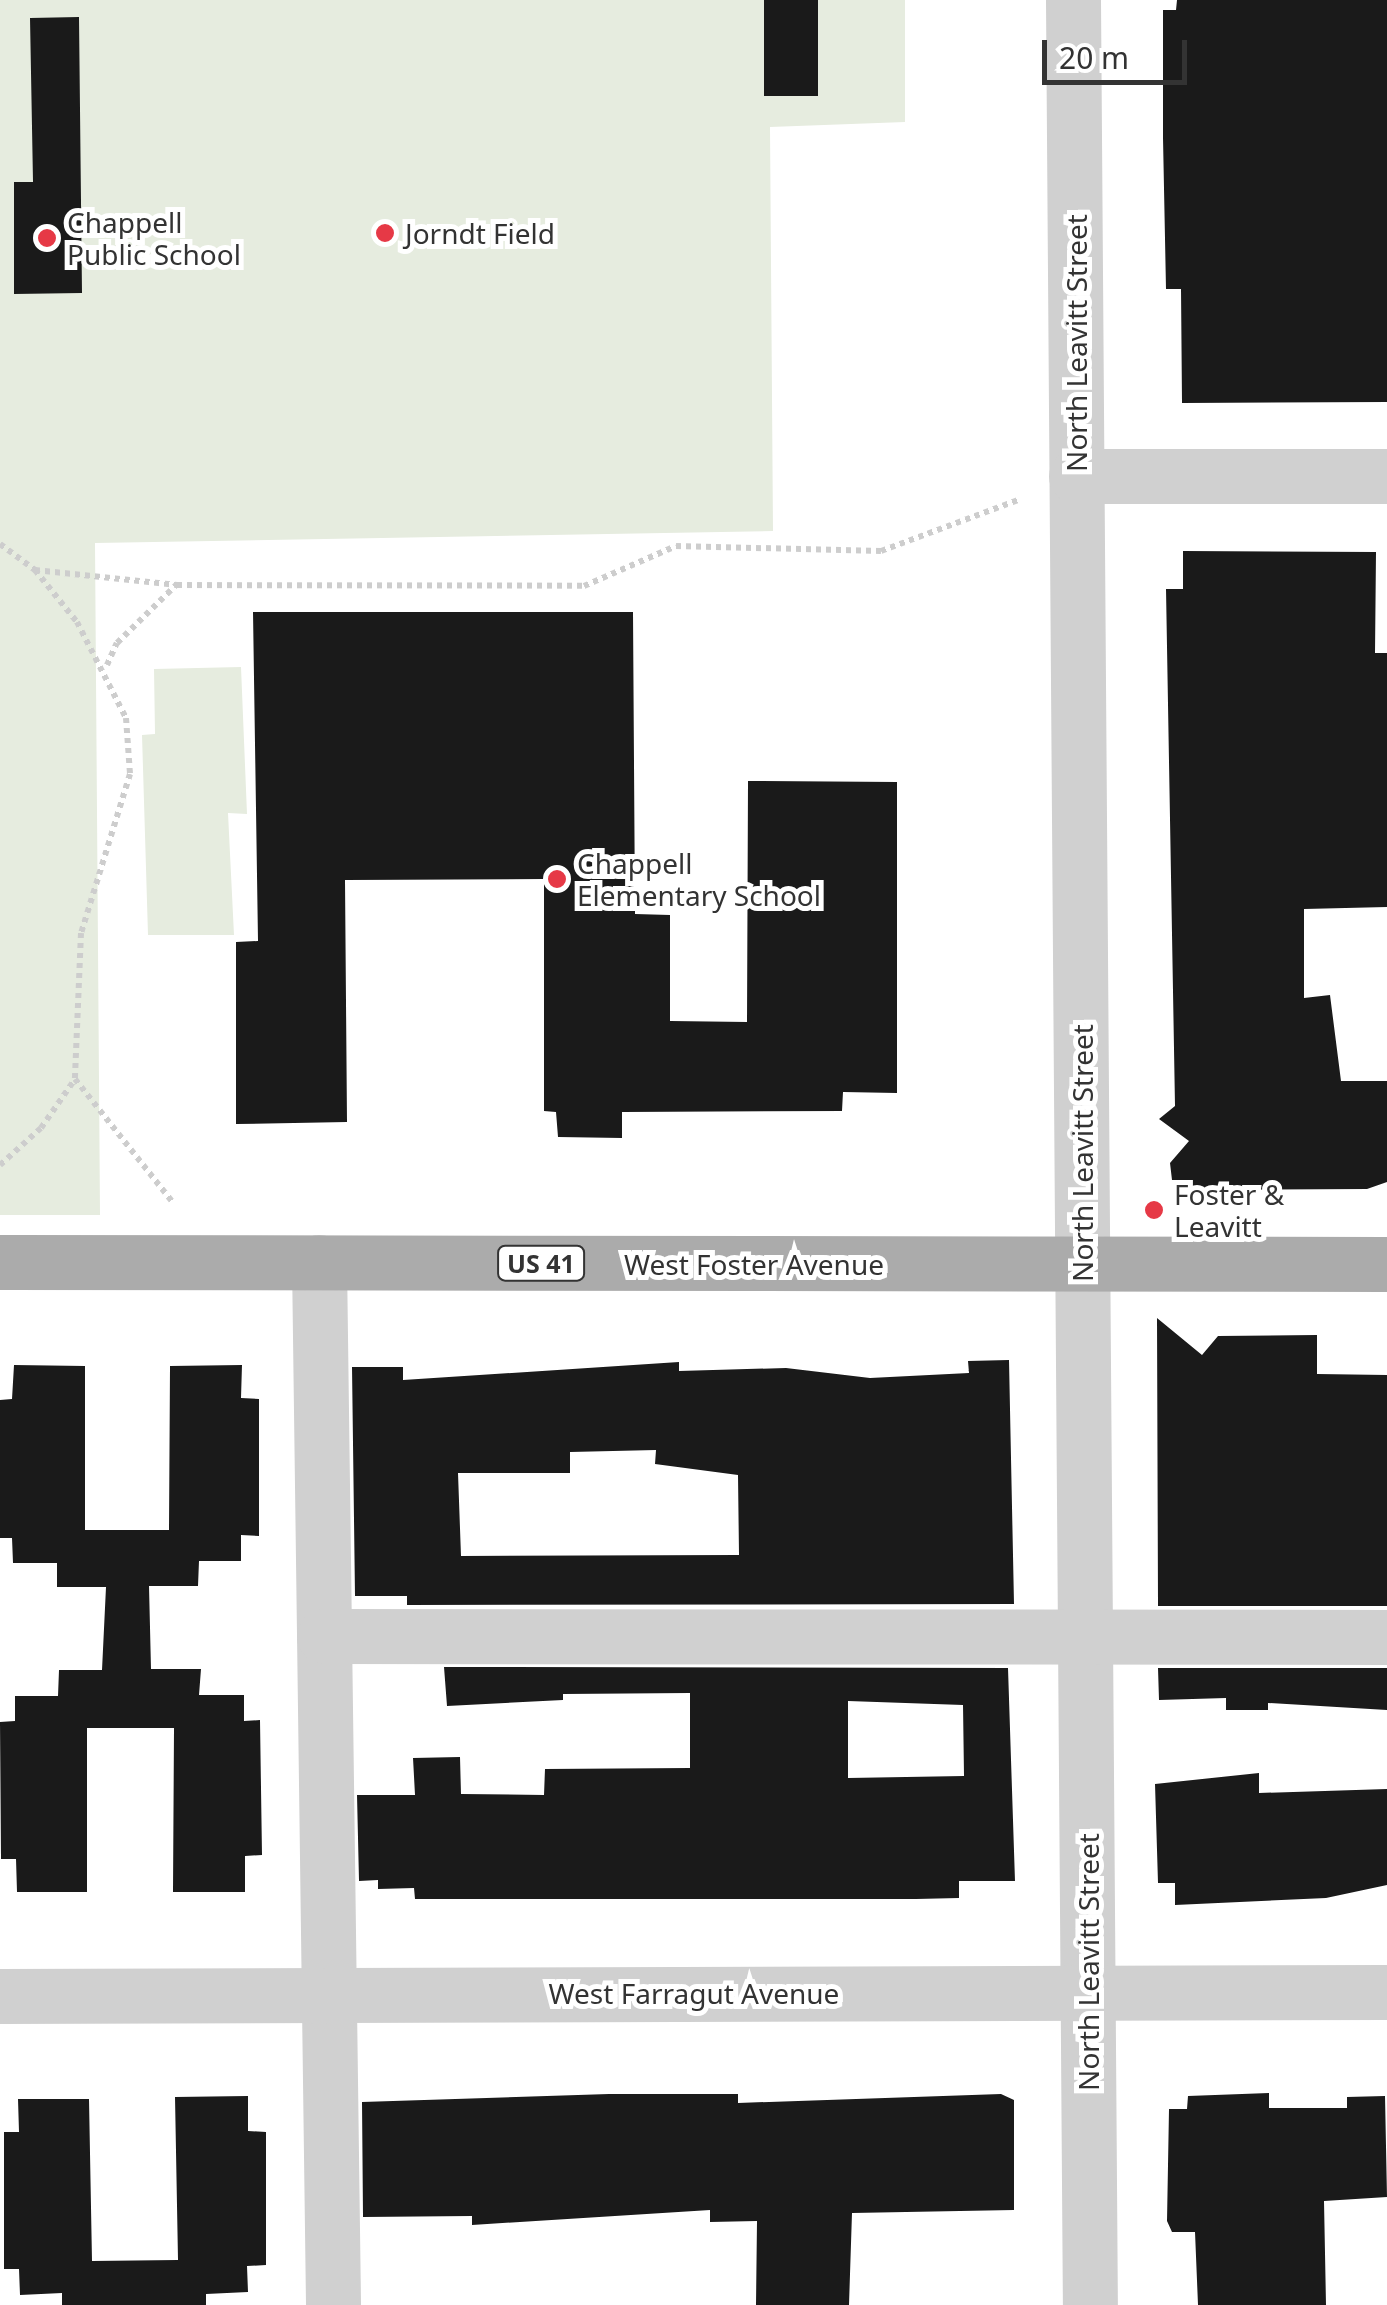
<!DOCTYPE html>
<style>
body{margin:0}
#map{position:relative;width:1387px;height:2305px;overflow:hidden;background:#fff;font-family:"Noto Sans",sans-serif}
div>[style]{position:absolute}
.green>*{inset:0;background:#e6ecdf}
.building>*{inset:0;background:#1a1a1a;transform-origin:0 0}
.path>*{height:6px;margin-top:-3px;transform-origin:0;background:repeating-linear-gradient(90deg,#cdcdcd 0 5px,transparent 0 10px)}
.minor>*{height:55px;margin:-27.5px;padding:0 27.5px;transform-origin:27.5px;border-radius:27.5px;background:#d0d0d0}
.major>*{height:55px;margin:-27.5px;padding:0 27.5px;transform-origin:27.5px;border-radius:27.5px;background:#ababab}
.dots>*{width:28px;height:28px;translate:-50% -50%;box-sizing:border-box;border:5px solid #fff;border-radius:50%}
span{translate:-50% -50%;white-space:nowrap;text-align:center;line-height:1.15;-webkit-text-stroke:10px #fff;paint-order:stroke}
.shield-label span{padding:2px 8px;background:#fff;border:2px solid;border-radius:8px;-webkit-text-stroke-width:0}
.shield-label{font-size:25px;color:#333;font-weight:700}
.poi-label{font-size:28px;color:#333}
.left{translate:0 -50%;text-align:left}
.street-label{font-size:28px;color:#333}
.scale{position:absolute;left:1042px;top:40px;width:145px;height:45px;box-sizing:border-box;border:5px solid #333;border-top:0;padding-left:12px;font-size:30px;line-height:35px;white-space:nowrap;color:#333;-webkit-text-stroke:8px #fff;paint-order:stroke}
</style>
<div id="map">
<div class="green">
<div style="clip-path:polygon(0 0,905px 0,905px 122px,770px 127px,773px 531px,95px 543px,100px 1215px,0 1215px)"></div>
<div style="clip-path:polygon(241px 667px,247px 814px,228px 813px,234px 935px,148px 935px,142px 735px,155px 734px,154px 669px)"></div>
</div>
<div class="building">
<div style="left:764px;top:0;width:54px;height:96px"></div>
<div style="clip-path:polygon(1177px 0,1387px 0,1387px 402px,1182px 403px,1181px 289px,1166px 289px,1163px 138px,1163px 10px,1176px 10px)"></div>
<div style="clip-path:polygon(79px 17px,82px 293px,14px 294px,14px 182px,33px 182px,30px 18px)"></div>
<div style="clip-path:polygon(1183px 551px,1376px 552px,1375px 653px,1387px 653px,1387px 907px,1304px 909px,1304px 998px,1330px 995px,1341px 1081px,1387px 1081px,1387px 1182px,1367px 1189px,1184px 1190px,1172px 1180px,1170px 1163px,1189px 1141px,1159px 1119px,1175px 1106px,1166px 589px,1183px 589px)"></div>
<div style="clip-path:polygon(253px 612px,633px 612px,635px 914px,670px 915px,670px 1021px,747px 1022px,748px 781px,897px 782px,897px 1093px,843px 1092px,842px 1111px,622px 1112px,622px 1138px,558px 1137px,556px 1112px,544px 1111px,544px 879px,345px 880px,347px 1122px,236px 1124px,236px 942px,258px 941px)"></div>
<div style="clip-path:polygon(1157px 1318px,1202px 1355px,1218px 1336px,1317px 1335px,1317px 1374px,1387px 1375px,1387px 1606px,1158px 1606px)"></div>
<div style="clip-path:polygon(evenodd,1009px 1360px,1014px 1604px,407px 1605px,407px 1596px,355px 1596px,352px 1367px,403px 1367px,403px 1380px,679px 1362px,679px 1371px,786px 1368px,870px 1378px,969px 1373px,968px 1361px,1009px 1360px,656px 1450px,655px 1464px,738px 1475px,739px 1555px,461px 1556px,458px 1473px,570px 1473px,570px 1452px,656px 1450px)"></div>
<div style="clip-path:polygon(14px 1365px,85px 1366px,85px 1530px,169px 1530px,170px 1366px,242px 1365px,241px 1398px,259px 1399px,259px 1536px,241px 1535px,241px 1561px,199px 1561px,198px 1586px,149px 1586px,151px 1669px,201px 1669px,199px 1695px,244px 1695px,244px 1721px,260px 1720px,262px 1855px,245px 1856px,245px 1892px,173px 1892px,174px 1728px,87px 1728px,87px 1892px,17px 1892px,16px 1859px,1px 1859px,0 1722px,15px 1721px,15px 1696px,58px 1696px,59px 1670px,102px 1670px,106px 1587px,57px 1587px,57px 1563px,13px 1563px,12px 1538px,0 1538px,0 1400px,12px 1399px)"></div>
<div style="clip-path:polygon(evenodd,444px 1667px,1008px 1668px,1015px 1881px,959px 1881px,959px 1898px,916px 1899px,415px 1899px,414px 1888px,378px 1889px,378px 1880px,359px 1881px,357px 1795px,415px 1795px,413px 1758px,460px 1757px,461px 1794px,544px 1795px,545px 1769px,690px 1768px,690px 1693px,563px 1694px,563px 1700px,447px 1706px,444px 1667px,848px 1701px,963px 1705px,964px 1776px,848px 1778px,848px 1701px)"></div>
<div style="clip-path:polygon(1158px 1668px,1387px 1668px,1387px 1710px,1268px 1703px,1268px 1710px,1226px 1710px,1226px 1698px,1159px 1700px)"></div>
<div style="clip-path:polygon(1259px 1773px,1259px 1793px,1387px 1789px,1387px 1885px,1326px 1898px,1175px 1905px,1175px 1883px,1158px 1883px,1155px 1784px)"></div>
<div style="clip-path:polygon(1269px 2093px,1269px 2108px,1347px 2108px,1347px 2097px,1385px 2096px,1387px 2197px,1324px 2201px,1326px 2305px,1198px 2305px,1195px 2232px,1172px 2232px,1167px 2221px,1169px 2109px,1187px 2109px,1188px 2096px)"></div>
<div style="clip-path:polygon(609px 2094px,738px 2094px,738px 2103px,1001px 2094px,1014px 2100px,1014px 2210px,852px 2213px,849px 2305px,756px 2305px,757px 2221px,710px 2222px,710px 2210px,472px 2225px,472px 2216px,363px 2217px,362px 2102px)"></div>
<div style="clip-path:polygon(248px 2096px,248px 2131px,266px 2132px,266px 2265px,247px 2266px,248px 2292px,206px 2294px,206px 2305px,62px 2305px,62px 2293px,20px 2295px,19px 2269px,4px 2269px,4px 2132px,19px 2132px,18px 2099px,89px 2099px,92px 2261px,178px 2260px,175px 2097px)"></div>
</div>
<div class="path">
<div style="left:0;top:544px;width:44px;rotate:36.6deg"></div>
<div style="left:35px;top:570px;width:67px;rotate:51.1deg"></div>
<div style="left:77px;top:622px;width:108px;rotate:63deg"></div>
<div style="left:126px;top:718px;width:56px;rotate:85.9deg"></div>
<div style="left:130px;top:774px;width:166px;rotate:107.1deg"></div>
<div style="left:81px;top:933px;width:146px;rotate:92.4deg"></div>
<div style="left:75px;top:1079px;width:159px;rotate:51.6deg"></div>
<div style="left:35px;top:570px;width:143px;rotate:6deg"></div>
<div style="left:177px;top:585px;width:407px;rotate:0.1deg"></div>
<div style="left:584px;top:586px;width:100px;rotate:-23.5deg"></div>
<div style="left:676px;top:546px;width:205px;rotate:1.4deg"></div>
<div style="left:881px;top:551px;width:146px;rotate:-20.4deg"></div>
<div style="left:107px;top:665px;width:24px;rotate:-66deg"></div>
<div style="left:117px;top:643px;width:83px;rotate:-44.5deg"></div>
<div style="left:0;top:1165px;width:55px;rotate:-42.1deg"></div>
<div style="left:41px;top:1128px;width:60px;rotate:-55.2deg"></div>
</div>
<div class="minor">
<div style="left:1073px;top:0;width:2305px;rotate:89.58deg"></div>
<div style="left:1076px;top:476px;width:311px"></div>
<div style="left:319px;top:1262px;width:1043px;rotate:89.23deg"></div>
<div style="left:324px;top:1636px;width:1063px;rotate:0.05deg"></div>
<div style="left:0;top:1996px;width:1387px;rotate:-0.17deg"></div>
</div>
<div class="major">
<div style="left:0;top:1262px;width:1387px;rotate:0.08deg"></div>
</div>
<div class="dots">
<div style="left:385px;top:233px;background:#e63946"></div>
<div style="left:47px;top:238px;background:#e63946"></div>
<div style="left:557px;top:879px;background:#e63946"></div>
<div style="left:1154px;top:1210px;background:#e63946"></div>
</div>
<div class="shield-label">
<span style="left:541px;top:1263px">US 41</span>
</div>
<div class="poi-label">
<span class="left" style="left:67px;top:238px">Chappell<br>Public School</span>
<span class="left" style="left:405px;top:233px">Jorndt Field</span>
<span class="left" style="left:577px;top:879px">Chappell<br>Elementary School</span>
<span class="left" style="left:1174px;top:1210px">Foster &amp;<br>Leavitt</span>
</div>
<div class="street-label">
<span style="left:1076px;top:343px;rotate:-90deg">North Leavitt Street</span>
<span style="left:1082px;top:1153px;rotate:-90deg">North Leavitt Street</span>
<span style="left:754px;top:1264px">West Foster Avenue</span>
<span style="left:1088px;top:1962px;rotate:-90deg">North Leavitt Street</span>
<span style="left:694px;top:1993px">West Farragut Avenue</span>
</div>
<div class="scale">20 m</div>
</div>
